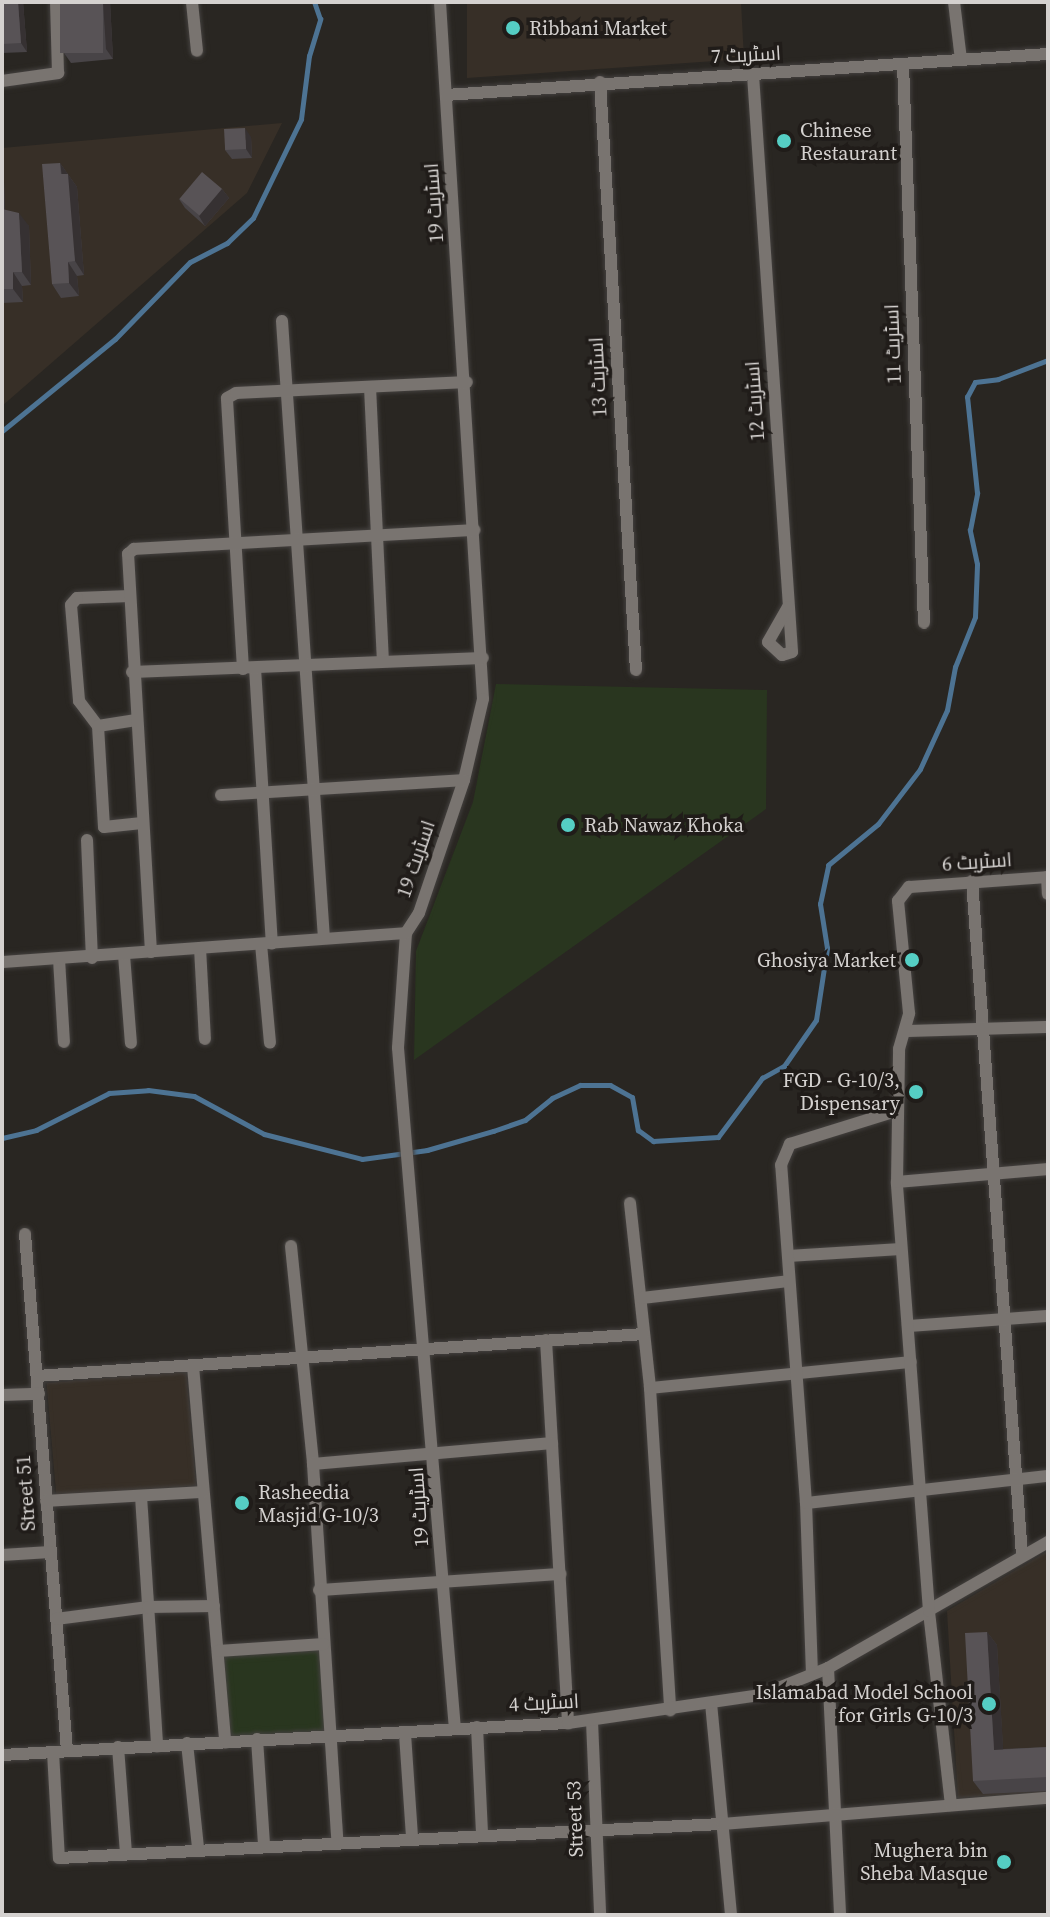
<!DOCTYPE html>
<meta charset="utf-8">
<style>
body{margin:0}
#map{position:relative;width:1050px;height:1917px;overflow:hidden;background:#292622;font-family:"Source Serif 4",Cairo,serif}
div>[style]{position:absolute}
.built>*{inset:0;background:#372f27;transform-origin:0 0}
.green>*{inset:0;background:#29361f;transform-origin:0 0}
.stream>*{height:5px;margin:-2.5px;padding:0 2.5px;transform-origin:2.5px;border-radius:2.5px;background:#4d7393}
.roads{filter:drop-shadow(0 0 2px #44413f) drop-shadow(0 0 2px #44413f)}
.minor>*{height:12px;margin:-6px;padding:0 6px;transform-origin:6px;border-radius:6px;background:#797470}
.wall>*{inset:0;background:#484447}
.shaded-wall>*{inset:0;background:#363132}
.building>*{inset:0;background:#585356;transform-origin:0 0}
.dots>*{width:22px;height:22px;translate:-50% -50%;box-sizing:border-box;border:4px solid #201c19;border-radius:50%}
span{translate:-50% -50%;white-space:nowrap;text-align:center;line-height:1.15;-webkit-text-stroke:7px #201c19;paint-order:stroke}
.poi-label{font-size:20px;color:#d4d1cf}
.left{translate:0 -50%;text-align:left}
.right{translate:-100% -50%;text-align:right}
.street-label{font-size:20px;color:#d4d1cf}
.frame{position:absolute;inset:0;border:4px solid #d4d1cf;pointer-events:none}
</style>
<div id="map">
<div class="built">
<div style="clip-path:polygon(467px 2px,741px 2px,744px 59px,467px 78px)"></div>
<div style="clip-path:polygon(282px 123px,247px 193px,2px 406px,2px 148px)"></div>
<div style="left:186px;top:1371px;width:115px;height:140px;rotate:85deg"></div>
<div style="clip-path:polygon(1048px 1551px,1048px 1792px,958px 1798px,947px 1611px)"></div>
</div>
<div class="green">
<div style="clip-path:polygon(496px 684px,767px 690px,766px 809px,414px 1060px,416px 951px,473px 802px)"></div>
<div style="left:321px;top:1647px;width:87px;height:97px;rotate:87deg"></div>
</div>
<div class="stream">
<div style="left:2px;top:431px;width:146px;rotate:-39.2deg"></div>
<div style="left:115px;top:339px;width:107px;rotate:-45.8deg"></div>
<div style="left:190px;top:262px;width:42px;rotate:-27.2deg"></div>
<div style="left:227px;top:243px;width:36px;rotate:-44deg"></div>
<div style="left:253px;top:218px;width:110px;rotate:-64.1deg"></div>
<div style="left:301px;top:119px;width:64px;rotate:-82.8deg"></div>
<div style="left:309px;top:56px;width:39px;rotate:-73deg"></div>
<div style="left:320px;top:19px;width:18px;rotate:-109deg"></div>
<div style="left:2px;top:1138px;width:35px;rotate:-13deg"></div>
<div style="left:36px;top:1130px;width:82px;rotate:-26.9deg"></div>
<div style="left:109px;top:1093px;width:39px;rotate:-4deg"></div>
<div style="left:148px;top:1090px;width:46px;rotate:7.4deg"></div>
<div style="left:194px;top:1096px;width:80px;rotate:28.5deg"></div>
<div style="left:264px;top:1134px;width:101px;rotate:14.3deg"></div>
<div style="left:362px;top:1159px;width:66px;rotate:-7.9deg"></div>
<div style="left:427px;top:1150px;width:69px;rotate:-16.1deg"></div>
<div style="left:493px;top:1131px;width:34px;rotate:-19deg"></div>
<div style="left:525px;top:1120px;width:35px;rotate:-39deg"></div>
<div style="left:552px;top:1098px;width:31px;rotate:-25deg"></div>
<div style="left:580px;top:1085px;width:30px"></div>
<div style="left:610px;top:1085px;width:25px;rotate:29deg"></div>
<div style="left:632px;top:1097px;width:34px;rotate:80deg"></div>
<div style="left:638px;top:1130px;width:19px;rotate:36deg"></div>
<div style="left:653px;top:1141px;width:65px;rotate:-3.5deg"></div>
<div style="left:718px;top:1137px;width:74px;rotate:-53.3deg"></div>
<div style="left:762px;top:1078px;width:25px;rotate:-29deg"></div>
<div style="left:784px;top:1066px;width:56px;rotate:-55.2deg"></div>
<div style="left:816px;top:1020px;width:73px;rotate:-81.3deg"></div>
<div style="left:827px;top:948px;width:45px;rotate:-99deg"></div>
<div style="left:820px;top:904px;width:40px;rotate:-78deg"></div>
<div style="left:828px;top:865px;width:65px;rotate:-39.4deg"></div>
<div style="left:878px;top:824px;width:69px;rotate:-52.6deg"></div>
<div style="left:920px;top:769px;width:65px;rotate:-65.4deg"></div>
<div style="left:947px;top:710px;width:44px;rotate:-79.5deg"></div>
<div style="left:955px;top:667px;width:54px;rotate:-68.2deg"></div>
<div style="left:975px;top:617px;width:53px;rotate:-87.8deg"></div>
<div style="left:977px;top:564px;width:35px;rotate:-102deg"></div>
<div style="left:970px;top:530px;width:38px;rotate:-79deg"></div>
<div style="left:977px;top:493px;width:97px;rotate:-95.9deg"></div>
<div style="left:967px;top:397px;width:17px;rotate:-62deg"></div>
<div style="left:975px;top:382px;width:23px;rotate:-7deg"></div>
<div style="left:998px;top:379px;width:53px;rotate:-20.8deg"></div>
</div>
<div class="roads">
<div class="minor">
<div style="left:192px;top:2px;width:49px;rotate:84.2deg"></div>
<div style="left:440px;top:2px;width:698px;rotate:86.47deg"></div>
<div style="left:483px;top:699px;width:83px;rotate:103.2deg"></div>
<div style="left:464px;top:780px;width:140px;rotate:108.7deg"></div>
<div style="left:419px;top:913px;width:24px;rotate:123deg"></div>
<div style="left:406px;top:933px;width:115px;rotate:94deg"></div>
<div style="left:398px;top:1048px;width:683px;rotate:85.22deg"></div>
<div style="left:954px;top:2px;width:58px;rotate:83.1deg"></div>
<div style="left:903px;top:64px;width:559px;rotate:87.85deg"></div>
<div style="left:753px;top:75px;width:578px;rotate:86.13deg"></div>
<div style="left:792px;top:652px;width:10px;rotate:163deg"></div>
<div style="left:782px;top:655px;width:19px;rotate:-137deg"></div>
<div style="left:768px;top:642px;width:40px;rotate:-60.3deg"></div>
<div style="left:2px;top:81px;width:57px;rotate:-8.1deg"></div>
<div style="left:58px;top:73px;width:71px;rotate:-91.6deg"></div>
<div style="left:600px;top:82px;width:589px;rotate:86.5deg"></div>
<div style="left:446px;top:95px;width:603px;rotate:-3.9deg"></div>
<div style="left:282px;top:321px;width:618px;rotate:86.11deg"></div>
<div style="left:370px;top:387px;width:274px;rotate:87.3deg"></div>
<div style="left:130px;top:596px;width:53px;rotate:177.8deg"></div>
<div style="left:77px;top:598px;width:9px;rotate:131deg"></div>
<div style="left:71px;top:605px;width:96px;rotate:85.2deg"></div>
<div style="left:79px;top:701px;width:31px;rotate:53deg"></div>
<div style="left:98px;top:726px;width:101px;rotate:86.6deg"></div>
<div style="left:104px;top:827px;width:38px;rotate:-6deg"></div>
<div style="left:255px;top:668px;width:276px;rotate:86.5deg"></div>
<div style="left:243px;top:669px;width:271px;rotate:-93.4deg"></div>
<div style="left:227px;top:398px;width:10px;rotate:-29deg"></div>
<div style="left:236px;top:393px;width:231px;rotate:-2.7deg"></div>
<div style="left:132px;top:672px;width:351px;rotate:-2.3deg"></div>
<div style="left:98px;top:726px;width:37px;rotate:-9deg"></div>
<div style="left:221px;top:795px;width:243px;rotate:-3.5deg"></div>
<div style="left:87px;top:840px;width:118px;rotate:87.6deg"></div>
<div style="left:1047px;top:877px;width:17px;rotate:87deg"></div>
<div style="left:972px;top:881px;width:676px;rotate:85.76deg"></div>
<div style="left:261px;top:944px;width:99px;rotate:84.8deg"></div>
<div style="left:200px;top:948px;width:91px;rotate:86.9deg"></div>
<div style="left:151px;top:952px;width:399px;rotate:-93.3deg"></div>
<div style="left:128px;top:554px;width:8px;rotate:-40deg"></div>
<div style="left:134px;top:549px;width:341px;rotate:-3.2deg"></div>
<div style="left:124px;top:955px;width:88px;rotate:85.5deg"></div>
<div style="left:59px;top:959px;width:83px;rotate:86.6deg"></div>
<div style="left:2px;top:962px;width:405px;rotate:-4.1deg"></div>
<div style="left:905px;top:1031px;width:143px;rotate:-1.6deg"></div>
<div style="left:897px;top:1182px;width:152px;rotate:-4.9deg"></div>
<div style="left:630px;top:1203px;width:186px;rotate:83.8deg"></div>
<div style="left:650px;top:1388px;width:323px;rotate:86.4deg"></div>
<div style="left:25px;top:1234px;width:518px;rotate:85.35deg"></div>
<div style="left:291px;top:1246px;width:219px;rotate:84.2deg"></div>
<div style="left:313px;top:1464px;width:377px;rotate:86.3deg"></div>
<div style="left:788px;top:1256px;width:113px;rotate:-3.5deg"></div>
<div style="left:642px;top:1298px;width:147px;rotate:-6.6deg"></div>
<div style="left:908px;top:1326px;width:140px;rotate:-4.1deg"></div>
<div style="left:546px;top:1340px;width:384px;rotate:86.7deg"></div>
<div style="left:193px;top:1366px;width:378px;rotate:85.1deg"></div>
<div style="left:37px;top:1376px;width:608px;rotate:-3.96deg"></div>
<div style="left:650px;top:1388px;width:262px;rotate:-5.7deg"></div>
<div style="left:2px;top:1395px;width:37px;rotate:-2deg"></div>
<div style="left:313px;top:1464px;width:240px;rotate:-5deg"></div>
<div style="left:141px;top:1496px;width:251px;rotate:86.3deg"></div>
<div style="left:46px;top:1501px;width:157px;rotate:-3.3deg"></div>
<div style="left:806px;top:1503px;width:244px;rotate:-6.4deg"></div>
<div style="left:2px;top:1555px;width:48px;rotate:-3.6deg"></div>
<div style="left:319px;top:1590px;width:242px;rotate:-3.8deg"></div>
<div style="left:56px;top:1619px;width:93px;rotate:-7.4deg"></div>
<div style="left:148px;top:1607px;width:66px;rotate:-0.9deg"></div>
<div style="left:218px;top:1651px;width:106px;rotate:-3.8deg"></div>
<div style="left:828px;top:1668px;width:247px;rotate:87.2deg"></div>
<div style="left:812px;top:1674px;width:171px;rotate:-92deg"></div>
<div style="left:806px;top:1503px;width:339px;rotate:-94.2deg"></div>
<div style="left:781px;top:1165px;width:23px;rotate:-67deg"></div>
<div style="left:790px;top:1144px;width:111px;rotate:-17.3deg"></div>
<div style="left:711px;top:1703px;width:213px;rotate:84.6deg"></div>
<div style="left:592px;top:1721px;width:194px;rotate:87.6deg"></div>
<div style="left:477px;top:1727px;width:106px;rotate:87.3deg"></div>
<div style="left:405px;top:1734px;width:103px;rotate:86.1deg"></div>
<div style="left:257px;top:1739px;width:105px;rotate:86.2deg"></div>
<div style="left:187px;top:1743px;width:106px;rotate:84deg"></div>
<div style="left:118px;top:1747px;width:106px;rotate:85.7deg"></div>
<div style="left:53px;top:1752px;width:106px;rotate:86.8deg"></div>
<div style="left:59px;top:1858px;width:664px;rotate:-2.94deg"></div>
<div style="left:722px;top:1824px;width:327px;rotate:-4.6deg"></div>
<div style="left:2px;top:1755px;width:567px;rotate:-3.24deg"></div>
<div style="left:568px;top:1723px;width:195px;rotate:-8.3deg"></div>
<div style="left:761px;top:1695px;width:72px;rotate:-21.9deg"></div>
<div style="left:828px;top:1668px;width:254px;rotate:-29.8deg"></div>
<div style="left:951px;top:1805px;width:195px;rotate:-96.5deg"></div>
<div style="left:929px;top:1611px;width:430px;rotate:-94.3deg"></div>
<div style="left:897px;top:1182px;width:133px;rotate:-89.1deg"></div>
<div style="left:899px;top:1049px;width:37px;rotate:-74deg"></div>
<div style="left:909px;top:1013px;width:113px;rotate:-95.6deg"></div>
<div style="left:898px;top:901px;width:18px;rotate:-52deg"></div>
<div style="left:909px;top:887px;width:139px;rotate:-4.1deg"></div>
</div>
</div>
<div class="wall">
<div style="clip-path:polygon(2px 2px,23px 2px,27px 52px,2px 53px)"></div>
<div style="clip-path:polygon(60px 2px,110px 2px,113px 59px,71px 63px,64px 53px)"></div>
<div style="clip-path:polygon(251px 137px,252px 158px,232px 159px,225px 150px)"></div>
<div style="clip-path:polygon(60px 163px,77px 187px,84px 275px,77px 276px,79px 296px,61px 298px,52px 284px)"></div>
<div style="clip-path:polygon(2px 178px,4px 181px,5px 210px,29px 226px,31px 285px,22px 286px,23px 302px,2px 303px)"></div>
<div style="clip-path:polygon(222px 189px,229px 198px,205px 226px,185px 208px,179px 199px)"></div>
<div style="clip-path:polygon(987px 1632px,997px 1645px,1003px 1749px,1048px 1747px,1048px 1791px,983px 1794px,973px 1781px)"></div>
</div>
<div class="shaded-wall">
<div style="clip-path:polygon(18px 2px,23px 2px,27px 52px,21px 43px)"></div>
<div style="clip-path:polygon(103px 2px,110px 2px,113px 59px,106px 49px)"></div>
<div style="clip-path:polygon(245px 128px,251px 137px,252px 158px,246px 149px)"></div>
<div style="clip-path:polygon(60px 163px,77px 187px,84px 275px,75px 261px)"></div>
<div style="clip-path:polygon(2px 178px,4px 181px,5px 222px,2px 217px)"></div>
<div style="clip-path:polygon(222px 189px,229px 198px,205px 226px,199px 216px)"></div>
<div style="clip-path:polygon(19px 213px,29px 226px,31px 285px,22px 272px)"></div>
<div style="clip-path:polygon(68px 262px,77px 276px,79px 296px,69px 283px)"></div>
<div style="clip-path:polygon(13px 272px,22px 286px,23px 302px,13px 289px)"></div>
<div style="clip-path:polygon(987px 1632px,997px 1645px,1004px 1763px,994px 1750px)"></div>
</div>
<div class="building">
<div style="clip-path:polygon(2px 2px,18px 2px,21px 43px,2px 44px)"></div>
<div style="left:60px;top:2px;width:43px;height:51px"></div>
<div style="left:245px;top:128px;width:21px;height:21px;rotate:87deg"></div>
<div style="clip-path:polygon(60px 163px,61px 174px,68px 174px,75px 261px,68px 262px,69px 283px,52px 284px,42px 164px)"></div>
<div style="left:202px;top:172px;width:26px;height:35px;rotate:40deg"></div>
<div style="clip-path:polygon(2px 209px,19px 213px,22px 272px,13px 272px,13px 289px,2px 289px)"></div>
<div style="clip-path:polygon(987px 1632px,994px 1750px,1048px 1747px,1048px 1777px,973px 1781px,965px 1633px)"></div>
</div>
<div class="dots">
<div style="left:513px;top:28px;background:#55cec4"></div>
<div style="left:784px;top:141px;background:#55cec4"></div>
<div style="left:568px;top:825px;background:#55cec4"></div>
<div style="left:912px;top:960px;background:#55cec4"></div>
<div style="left:916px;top:1092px;background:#55cec4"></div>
<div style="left:242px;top:1503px;background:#55cec4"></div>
<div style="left:989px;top:1704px;background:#55cec4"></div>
<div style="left:1004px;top:1862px;background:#55cec4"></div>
</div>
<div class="poi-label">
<span class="left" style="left:529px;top:28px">Ribbani Market</span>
<span class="left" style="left:800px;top:142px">Chinese<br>Restaurant</span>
<span class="left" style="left:584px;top:825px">Rab Nawaz Khoka</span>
<span class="right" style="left:896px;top:960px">Ghosiya Market</span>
<span class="right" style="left:900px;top:1092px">FGD - G-10/3,<br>Dispensary</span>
<span class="left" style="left:258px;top:1504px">Rasheedia<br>Masjid G-10/3</span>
<span class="right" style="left:973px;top:1704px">Islamabad Model School<br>for Girls G-10/3</span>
<span class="right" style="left:988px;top:1862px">Mughera bin<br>Sheba Masque</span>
</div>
<div class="street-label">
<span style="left:746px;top:55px;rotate:-3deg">اسٹریٹ 7</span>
<span style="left:434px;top:203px;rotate:-94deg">اسٹریٹ 19</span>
<span style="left:893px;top:344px;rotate:-92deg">اسٹریٹ 11</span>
<span style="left:598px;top:377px;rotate:-93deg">اسٹریٹ 13</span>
<span style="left:755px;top:401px;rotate:-94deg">اسٹریٹ 12</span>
<span style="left:416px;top:859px;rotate:-71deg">اسٹریٹ 19</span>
<span style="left:977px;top:862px;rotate:-4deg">اسٹریٹ 6</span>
<span style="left:26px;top:1493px;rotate:-94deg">Street 51</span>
<span style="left:419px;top:1507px;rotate:-94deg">اسٹریٹ 19</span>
<span style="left:544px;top:1703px;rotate:-3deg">اسٹریٹ 4</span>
<span style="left:575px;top:1819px;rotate:-92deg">Street 53</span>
</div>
<div class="frame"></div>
</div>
